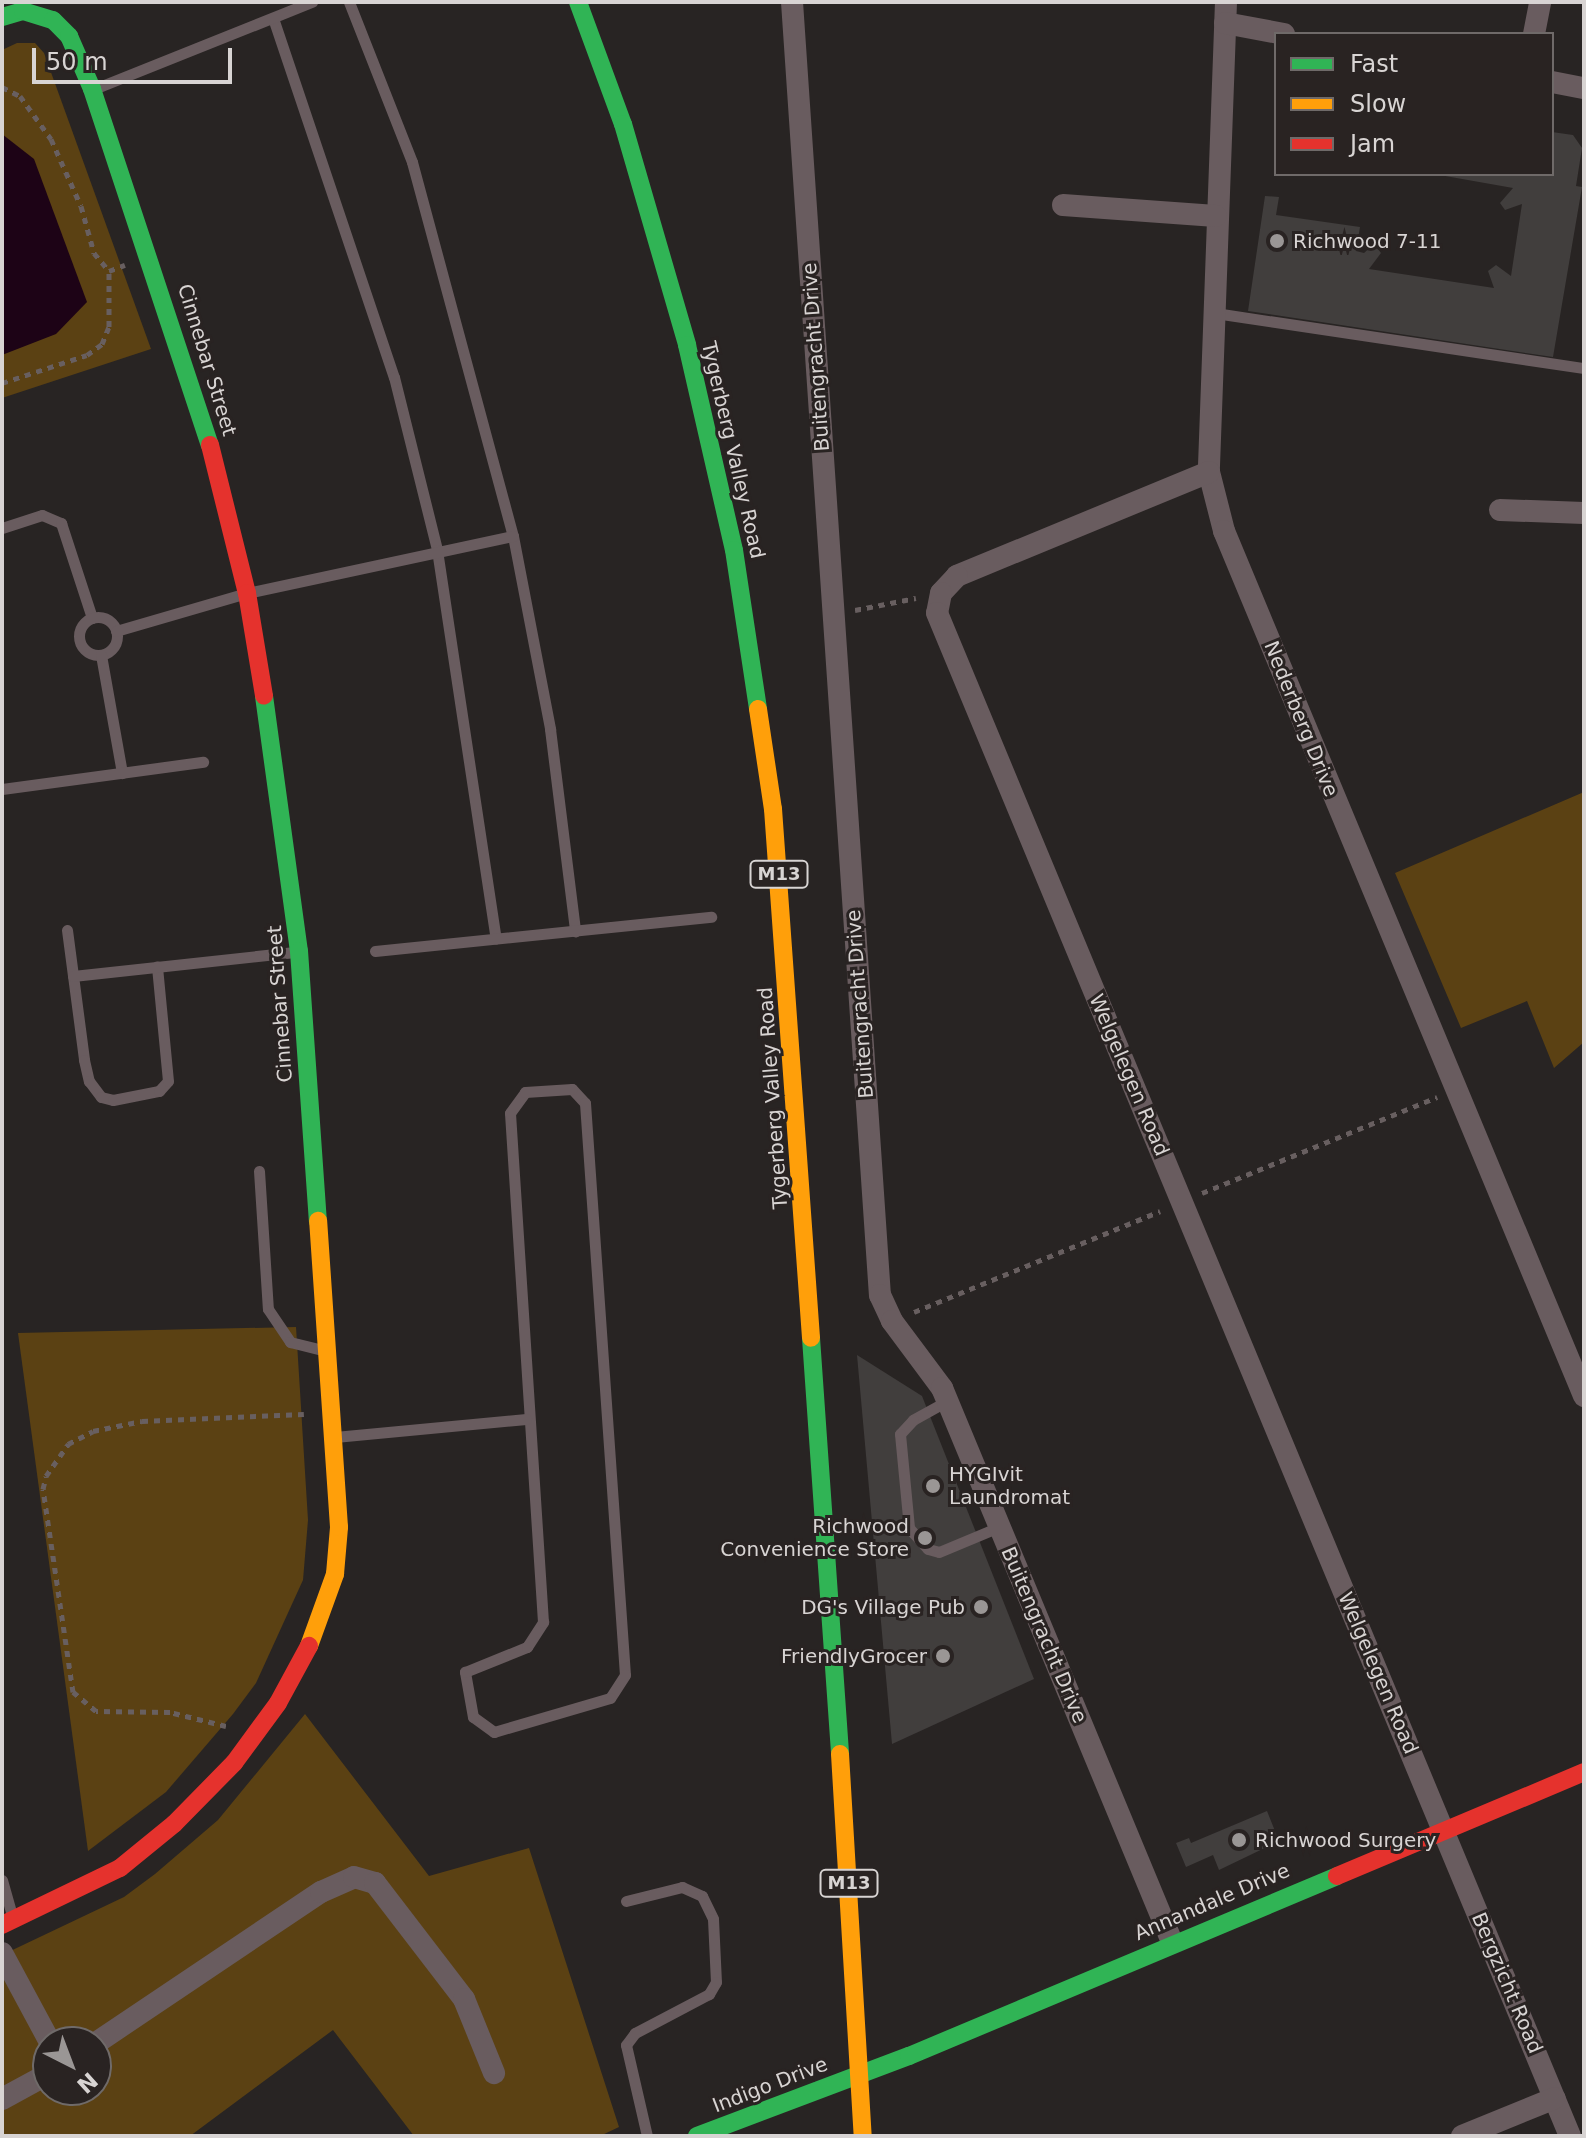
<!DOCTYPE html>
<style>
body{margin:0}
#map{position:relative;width:1586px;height:2138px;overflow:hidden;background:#282423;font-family:"DejaVu Sans",sans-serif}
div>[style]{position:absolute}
.green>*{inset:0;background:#5b4113}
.water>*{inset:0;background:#1d0316}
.building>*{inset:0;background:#413e3d}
.path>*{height:5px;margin-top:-2.5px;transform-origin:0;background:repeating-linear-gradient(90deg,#685f60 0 6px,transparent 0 12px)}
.lane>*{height:11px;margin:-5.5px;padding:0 5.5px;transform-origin:5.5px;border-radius:5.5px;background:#695c5f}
.lane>.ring{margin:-5.5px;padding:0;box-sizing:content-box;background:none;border:11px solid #695c5f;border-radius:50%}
.street>*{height:22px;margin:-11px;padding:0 11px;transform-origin:11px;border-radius:11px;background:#695c5f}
.fast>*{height:18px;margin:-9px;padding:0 9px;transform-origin:9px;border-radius:9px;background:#30b455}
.slow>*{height:18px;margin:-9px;padding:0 9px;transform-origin:9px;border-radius:9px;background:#ff9f0a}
.jam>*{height:18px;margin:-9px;padding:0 9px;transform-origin:9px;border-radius:9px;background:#e5322d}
.dots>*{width:22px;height:22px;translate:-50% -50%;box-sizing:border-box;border:4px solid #292322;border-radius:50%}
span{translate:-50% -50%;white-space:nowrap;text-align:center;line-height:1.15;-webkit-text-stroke:6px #292322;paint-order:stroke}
.shield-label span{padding:2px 6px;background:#292322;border:2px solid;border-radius:6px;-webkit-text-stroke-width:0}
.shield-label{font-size:18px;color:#d8d4d3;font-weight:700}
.poi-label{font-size:20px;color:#d8d4d3}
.left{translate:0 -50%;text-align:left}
.right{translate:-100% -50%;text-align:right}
.street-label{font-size:20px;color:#d8d4d3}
.frame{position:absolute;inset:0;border:4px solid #d8d4d3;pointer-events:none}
.legend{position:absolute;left:1274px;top:32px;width:280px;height:144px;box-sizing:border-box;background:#292322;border:2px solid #6f6a69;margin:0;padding:10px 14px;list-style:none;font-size:24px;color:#d8d4d3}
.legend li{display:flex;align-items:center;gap:16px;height:40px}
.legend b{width:40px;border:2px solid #6f6a69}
.north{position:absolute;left:32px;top:2026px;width:80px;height:80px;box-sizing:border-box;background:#292322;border:2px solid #6f6a69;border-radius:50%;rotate:138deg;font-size:22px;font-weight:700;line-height:32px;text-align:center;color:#d8d4d3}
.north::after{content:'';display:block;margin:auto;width:28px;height:36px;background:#9a9695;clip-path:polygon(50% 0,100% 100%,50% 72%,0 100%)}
.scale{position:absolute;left:32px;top:48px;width:200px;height:36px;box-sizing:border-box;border:4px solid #d8d4d3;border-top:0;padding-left:10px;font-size:24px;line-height:28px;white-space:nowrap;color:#d8d4d3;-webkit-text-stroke:6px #292322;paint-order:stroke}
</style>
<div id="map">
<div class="green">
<div style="clip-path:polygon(17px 43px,35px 43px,44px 53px,151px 349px,2px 398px,2px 50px)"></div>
<div style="clip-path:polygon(1584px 792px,1584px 1042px,1554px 1068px,1527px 1001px,1461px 1028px,1395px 873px)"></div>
<div style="clip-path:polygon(296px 1327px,308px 1520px,303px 1580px,256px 1683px,233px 1714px,166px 1792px,88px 1851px,18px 1333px)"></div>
<div style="clip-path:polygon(evenodd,305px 1714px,429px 1876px,529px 1848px,619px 2127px,600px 2136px,414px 2136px,333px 2030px,190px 2136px,2px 2136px,2px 1955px,124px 1897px,155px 1874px,218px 1820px,305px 1714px,48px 2042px,96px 2042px,96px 2090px,48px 2090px,48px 2042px)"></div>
</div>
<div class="water">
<div style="clip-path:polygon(2px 134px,34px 159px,87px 302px,56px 334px,2px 355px)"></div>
</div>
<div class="building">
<div style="clip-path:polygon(1552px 132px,1573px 135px,1582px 148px,1576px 186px,1582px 187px,1553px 357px,1248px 311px,1265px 196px,1279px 197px,1276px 215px,1360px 227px,1356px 251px,1364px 253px,1374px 244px,1381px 253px,1369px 269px,1494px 288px,1488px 271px,1496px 265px,1511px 276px,1522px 204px,1505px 210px,1500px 203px,1513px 188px,1434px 174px,1552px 174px)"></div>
<div style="clip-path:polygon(857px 1355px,922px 1396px,1034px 1679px,892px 1744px)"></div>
<div style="clip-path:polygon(1267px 1811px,1279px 1841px,1219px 1870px,1213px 1855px,1186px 1867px,1176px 1843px,1189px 1838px,1191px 1843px)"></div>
</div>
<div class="path">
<div style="left:2px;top:87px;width:20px;rotate:27deg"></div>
<div style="left:20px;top:96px;width:53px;rotate:54.2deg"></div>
<div style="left:51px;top:139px;width:73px;rotate:65.9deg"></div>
<div style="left:81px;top:206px;width:49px;rotate:74.5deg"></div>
<div style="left:94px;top:253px;width:23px;rotate:50deg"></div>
<div style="left:2px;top:383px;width:89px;rotate:-18.2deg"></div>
<div style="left:87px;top:355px;width:19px;rotate:-36deg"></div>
<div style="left:102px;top:344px;width:18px;rotate:-68deg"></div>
<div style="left:109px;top:327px;width:56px;rotate:-90deg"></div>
<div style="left:109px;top:271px;width:17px;rotate:-21deg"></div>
<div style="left:855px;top:610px;width:62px;rotate:-11.1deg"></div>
<div style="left:1202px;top:1193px;width:254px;rotate:-22.2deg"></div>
<div style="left:914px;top:1312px;width:266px;rotate:-22.3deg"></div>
<div style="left:226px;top:1726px;width:58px;rotate:-166deg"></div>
<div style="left:170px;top:1712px;width:74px;rotate:-179.2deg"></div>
<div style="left:96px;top:1711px;width:30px;rotate:-140deg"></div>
<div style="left:73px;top:1692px;width:205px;rotate:-98.4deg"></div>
<div style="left:43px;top:1489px;width:13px;rotate:-77deg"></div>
<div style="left:46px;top:1476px;width:39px;rotate:-55deg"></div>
<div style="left:68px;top:1444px;width:28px;rotate:-27deg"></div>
<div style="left:93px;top:1431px;width:50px;rotate:-11.5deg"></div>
<div style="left:142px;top:1421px;width:162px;rotate:-2.5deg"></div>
</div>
<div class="lane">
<div style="left:349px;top:2px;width:172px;rotate:68.5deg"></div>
<div style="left:412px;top:162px;width:387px;rotate:74.9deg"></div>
<div style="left:513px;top:536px;width:197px;rotate:79.1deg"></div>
<div style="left:550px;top:729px;width:204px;rotate:82.9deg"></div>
<div style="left:273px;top:18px;width:379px;rotate:71.4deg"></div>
<div style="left:394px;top:377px;width:178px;rotate:76deg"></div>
<div style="left:437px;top:550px;width:393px;rotate:81.4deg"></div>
<div style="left:94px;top:89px;width:235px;rotate:-21.8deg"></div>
<div style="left:1215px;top:313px;width:373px;rotate:8.5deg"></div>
<div style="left:2px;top:528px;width:42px;rotate:-18deg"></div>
<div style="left:42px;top:515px;width:21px;rotate:23deg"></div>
<div style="left:61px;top:523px;width:100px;rotate:71.9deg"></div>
<div class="ring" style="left:79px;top:617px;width:27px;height:27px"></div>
<div style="left:116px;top:631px;width:136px;rotate:-16.2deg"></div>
<div style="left:247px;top:593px;width:272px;rotate:-12.1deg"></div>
<div style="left:101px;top:655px;width:120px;rotate:79.9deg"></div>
<div style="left:2px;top:789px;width:203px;rotate:-7.7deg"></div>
<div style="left:67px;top:930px;width:131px;rotate:82.5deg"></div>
<div style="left:84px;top:1060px;width:22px;rotate:77deg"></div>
<div style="left:89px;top:1081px;width:20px;rotate:53deg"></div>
<div style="left:101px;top:1097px;width:12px;rotate:14deg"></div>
<div style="left:113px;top:1100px;width:47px;rotate:-11.1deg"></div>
<div style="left:159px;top:1091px;width:13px;rotate:-48deg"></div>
<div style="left:168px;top:1081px;width:115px;rotate:-95.5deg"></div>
<div style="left:375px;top:951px;width:338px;rotate:-5.8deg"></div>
<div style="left:73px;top:976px;width:223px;rotate:-6.2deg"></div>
<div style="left:572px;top:1089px;width:19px;rotate:47deg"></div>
<div style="left:585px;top:1103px;width:573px;rotate:86deg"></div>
<div style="left:625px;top:1675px;width:27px;rotate:123deg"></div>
<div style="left:610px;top:1698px;width:121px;rotate:163.7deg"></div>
<div style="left:494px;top:1732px;width:26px;rotate:-144deg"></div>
<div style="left:473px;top:1717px;width:46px;rotate:-100.1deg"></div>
<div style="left:465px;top:1672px;width:67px;rotate:-22deg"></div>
<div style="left:527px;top:1647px;width:30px;rotate:-57deg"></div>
<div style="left:543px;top:1622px;width:510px;rotate:-93.71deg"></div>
<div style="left:510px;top:1113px;width:26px;rotate:-54deg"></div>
<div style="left:525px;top:1092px;width:47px;rotate:-3.7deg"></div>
<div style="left:259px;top:1171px;width:138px;rotate:86.3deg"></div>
<div style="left:268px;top:1309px;width:40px;rotate:56deg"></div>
<div style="left:290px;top:1342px;width:37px;rotate:14deg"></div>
<div style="left:947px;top:1401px;width:39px;rotate:151deg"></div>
<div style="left:913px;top:1420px;width:19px;rotate:133deg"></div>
<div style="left:900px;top:1434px;width:94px;rotate:84.5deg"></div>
<div style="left:909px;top:1528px;width:28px;rotate:48deg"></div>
<div style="left:928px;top:1549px;width:11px;rotate:15deg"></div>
<div style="left:939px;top:1552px;width:65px;rotate:-22.6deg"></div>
<div style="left:335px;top:1437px;width:192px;rotate:-5.4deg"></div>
<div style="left:2px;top:1880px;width:41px;rotate:74.2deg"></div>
<div style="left:626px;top:1901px;width:58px;rotate:-14deg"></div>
<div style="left:682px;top:1887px;width:22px;rotate:24deg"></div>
<div style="left:702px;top:1896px;width:25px;rotate:64deg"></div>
<div style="left:713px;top:1919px;width:63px;rotate:87.3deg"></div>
<div style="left:716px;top:1982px;width:14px;rotate:120deg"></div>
<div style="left:709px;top:1994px;width:84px;rotate:152.2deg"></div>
<div style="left:635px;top:2033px;width:15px;rotate:127deg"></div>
<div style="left:626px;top:2045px;width:93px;rotate:77deg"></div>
</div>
<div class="street">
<div style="left:792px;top:2px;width:1296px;rotate:86.11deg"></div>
<div style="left:880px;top:1295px;width:29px;rotate:65deg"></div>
<div style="left:892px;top:1321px;width:84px;rotate:53.3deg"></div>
<div style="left:942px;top:1388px;width:600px;rotate:67.45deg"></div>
<div style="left:1226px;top:2px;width:470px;rotate:92.1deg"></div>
<div style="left:1209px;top:472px;width:61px;rotate:75.7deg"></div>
<div style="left:1224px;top:531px;width:937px;rotate:67.4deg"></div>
<div style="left:1225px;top:23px;width:60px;rotate:10.6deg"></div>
<div style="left:1534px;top:34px;width:33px;rotate:-79deg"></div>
<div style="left:1552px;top:82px;width:33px;rotate:11deg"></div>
<div style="left:1063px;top:205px;width:153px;rotate:4.1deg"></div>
<div style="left:1209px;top:472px;width:273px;rotate:157.6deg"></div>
<div style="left:957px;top:576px;width:23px;rotate:133deg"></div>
<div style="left:941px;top:593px;width:20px;rotate:101deg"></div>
<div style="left:937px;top:613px;width:1649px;rotate:67.43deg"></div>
<div style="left:1500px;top:510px;width:84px;rotate:2deg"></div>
<div style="left:2px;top:1953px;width:101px;rotate:61.7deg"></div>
<div style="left:96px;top:2043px;width:271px;rotate:-33.9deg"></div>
<div style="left:321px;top:1892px;width:36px;rotate:-24deg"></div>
<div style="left:354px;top:1877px;width:22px;rotate:16deg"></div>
<div style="left:375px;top:1883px;width:146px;rotate:52.5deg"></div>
<div style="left:464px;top:1999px;width:80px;rotate:67.9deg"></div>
<div style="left:2px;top:2099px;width:52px;rotate:-28.5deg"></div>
<div style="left:1462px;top:2136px;width:100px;rotate:-22.2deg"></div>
</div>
<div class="fast">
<div style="left:578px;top:2px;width:130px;rotate:69.8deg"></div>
<div style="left:623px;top:124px;width:230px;rotate:73.8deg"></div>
<div style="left:687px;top:345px;width:210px;rotate:77.1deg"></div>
<div style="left:734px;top:550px;width:161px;rotate:81.4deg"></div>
<div style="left:2px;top:17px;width:22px;rotate:-16deg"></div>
<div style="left:23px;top:11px;width:31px;rotate:17deg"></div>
<div style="left:53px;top:20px;width:23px;rotate:45deg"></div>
<div style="left:69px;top:36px;width:58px;rotate:66.5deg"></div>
<div style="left:92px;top:89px;width:375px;rotate:71.7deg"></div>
<div style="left:264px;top:696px;width:257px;rotate:82.2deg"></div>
<div style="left:299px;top:951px;width:271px;rotate:86deg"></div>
<div style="left:811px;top:1338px;width:417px;rotate:86deg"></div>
<div style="left:697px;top:2136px;width:227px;rotate:-20.7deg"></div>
<div style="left:909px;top:2056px;width:464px;rotate:-22.8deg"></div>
</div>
<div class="slow">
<div style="left:758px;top:709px;width:101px;rotate:81.5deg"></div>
<div style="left:773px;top:809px;width:530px;rotate:85.89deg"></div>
<div style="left:309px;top:1646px;width:77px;rotate:-70.1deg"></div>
<div style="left:335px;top:1574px;width:47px;rotate:-85.1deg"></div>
<div style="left:339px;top:1527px;width:307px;rotate:-93.9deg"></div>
<div style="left:840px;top:1754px;width:383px;rotate:86.6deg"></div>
</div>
<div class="jam">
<div style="left:210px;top:445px;width:153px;rotate:76deg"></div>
<div style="left:247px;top:593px;width:104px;rotate:80.6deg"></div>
<div style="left:1337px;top:1876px;width:268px;rotate:-22.8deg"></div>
<div style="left:2px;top:1925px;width:131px;rotate:-25.8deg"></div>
<div style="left:120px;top:1868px;width:70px;rotate:-39.2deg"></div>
<div style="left:174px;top:1824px;width:86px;rotate:-45.5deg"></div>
<div style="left:234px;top:1763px;width:74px;rotate:-53.7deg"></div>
<div style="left:278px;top:1703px;width:65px;rotate:-61.5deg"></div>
</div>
<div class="dots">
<div style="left:1277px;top:241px;background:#9a9695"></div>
<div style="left:933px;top:1486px;background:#9a9695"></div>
<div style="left:925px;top:1538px;background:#9a9695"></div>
<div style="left:981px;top:1607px;background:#9a9695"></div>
<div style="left:943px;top:1656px;background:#9a9695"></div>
<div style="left:1239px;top:1840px;background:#9a9695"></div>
</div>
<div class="shield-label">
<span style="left:779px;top:874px">M13</span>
<span style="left:849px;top:1883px">M13</span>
</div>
<div class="poi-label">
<span class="left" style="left:1293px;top:241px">Richwood 7-11</span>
<span class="left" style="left:949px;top:1486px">HYGIvit<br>Laundromat</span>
<span class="right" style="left:909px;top:1538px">Richwood<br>Convenience Store</span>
<span class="right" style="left:965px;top:1607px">DG's Village Pub</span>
<span class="right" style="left:927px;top:1656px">FriendlyGrocer</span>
<span class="left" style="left:1255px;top:1840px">Richwood Surgery</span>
</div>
<div class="street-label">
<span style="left:816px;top:357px;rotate:-94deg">Buitengracht Drive</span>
<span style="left:207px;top:360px;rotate:73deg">Cinnebar Street</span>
<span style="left:733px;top:450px;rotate:77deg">Tygerberg Valley Road</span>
<span style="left:1301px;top:719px;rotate:68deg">Nederberg Drive</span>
<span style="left:280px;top:1004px;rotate:-94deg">Cinnebar Street</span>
<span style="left:860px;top:1004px;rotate:-94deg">Buitengracht Drive</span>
<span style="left:1129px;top:1075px;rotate:67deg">Welgelegen Road</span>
<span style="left:773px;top:1098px;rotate:-94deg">Tygerberg Valley Road</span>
<span style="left:1044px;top:1635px;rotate:67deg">Buitengracht Drive</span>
<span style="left:1378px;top:1673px;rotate:67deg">Welgelegen Road</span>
<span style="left:1212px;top:1902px;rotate:-23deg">Annandale Drive</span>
<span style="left:1507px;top:1983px;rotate:67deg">Bergzicht Road</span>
<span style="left:770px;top:2085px;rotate:-21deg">Indigo Drive</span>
</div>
<div class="frame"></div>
<ul class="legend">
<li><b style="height:10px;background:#30b455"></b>Fast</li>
<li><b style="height:10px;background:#ff9f0a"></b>Slow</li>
<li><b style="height:10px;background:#e5322d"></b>Jam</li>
</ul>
<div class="north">N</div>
<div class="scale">50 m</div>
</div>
